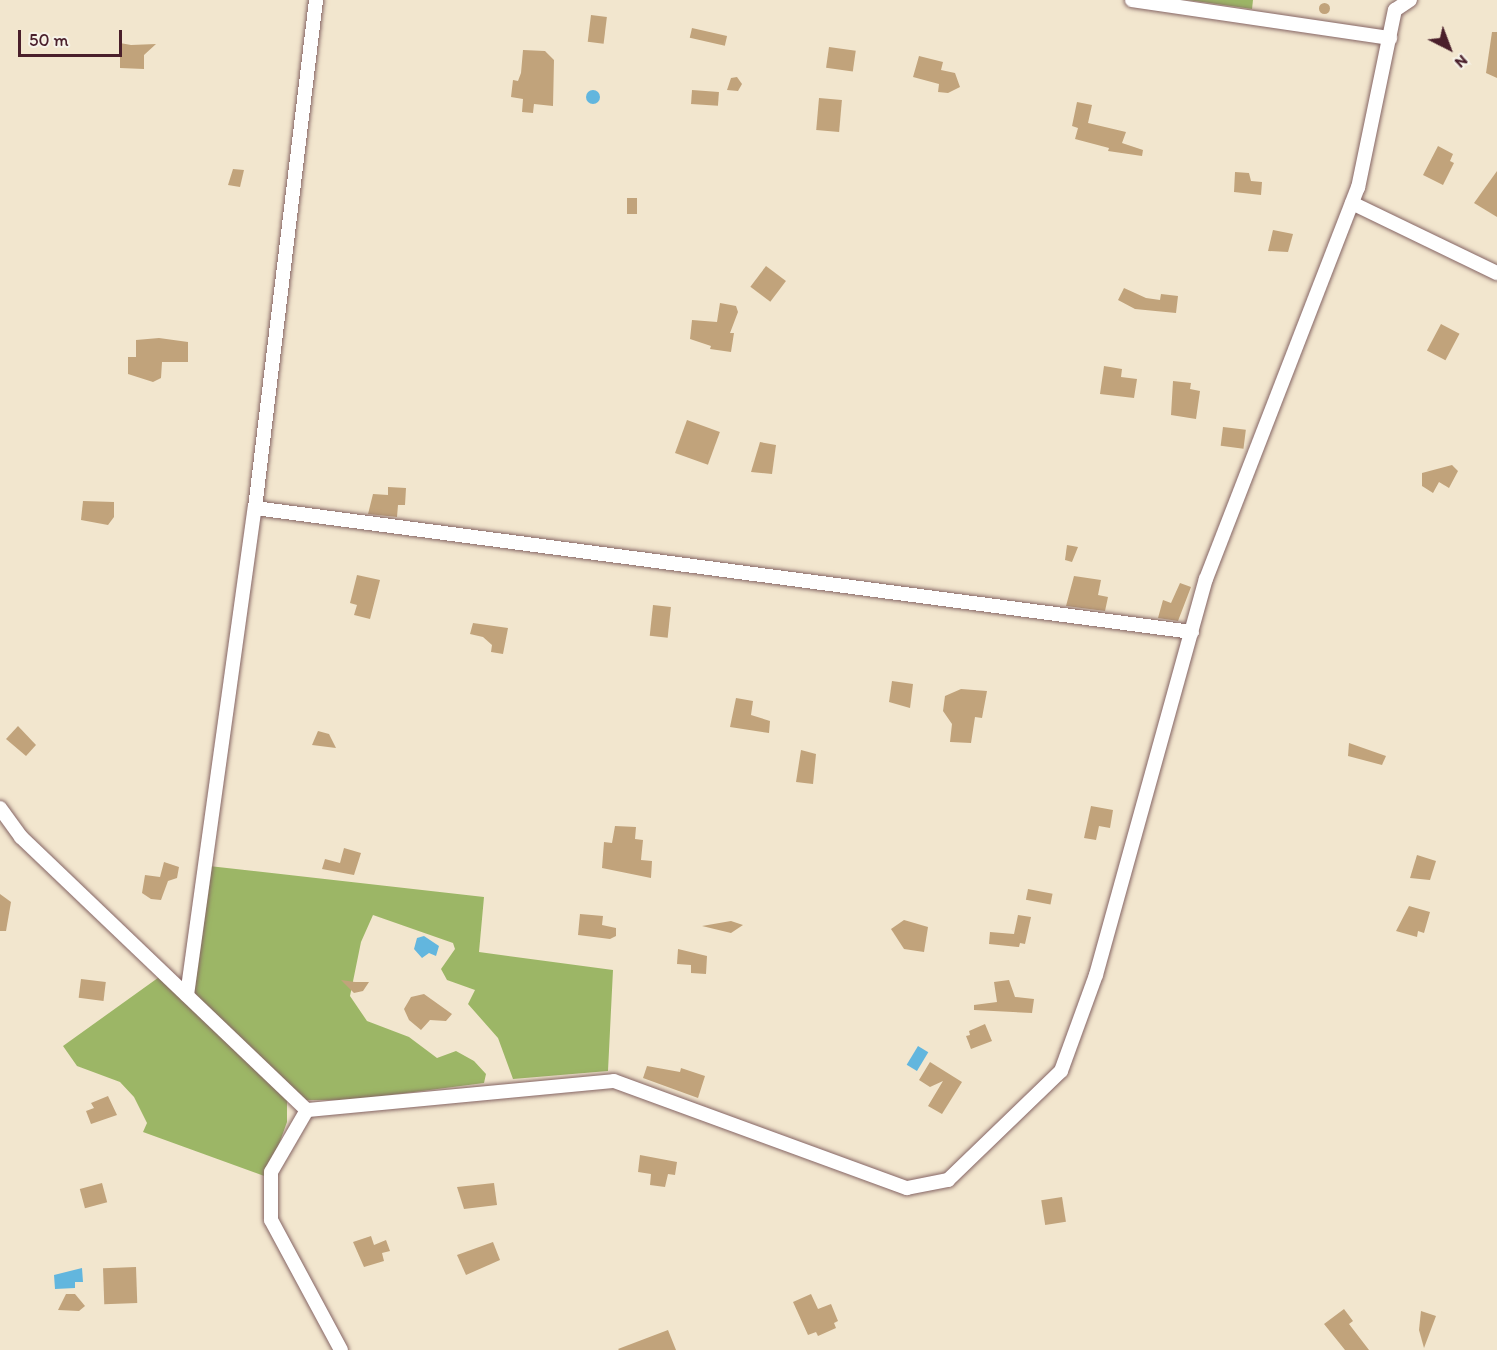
<!DOCTYPE html>
<style>
body{margin:0}
#map{position:relative;width:1497px;height:1350px;overflow:hidden;background:#f2e6ce;font-family:Itim,sans-serif}
div>[style]{position:absolute}
.forest>*{inset:0;background:#9cb666}
.water>*{inset:0;background:#62b6de;transform-origin:0 0}
.round{border-radius:50%}
.building>*{inset:0;background:#c1a37b;transform-origin:0 0}
.roads{filter:drop-shadow(0 0 2px #856564) drop-shadow(0 0 2px #856564)}
.street>*{height:14px;margin:-7px;padding:0 7px;transform-origin:7px;border-radius:7px;background:#fff}
span{translate:-50% -50%;white-space:nowrap;text-align:center;line-height:1.15;-webkit-text-stroke:4.5px #f7f3e8;paint-order:stroke}
.north{position:absolute;left:1419px;top:18px;width:60px;height:60px;-webkit-text-stroke:4px #f7f3e8;paint-order:stroke;rotate:138deg;font-size:16px;font-weight:700;line-height:24px;text-align:center;color:#4a1f2b}
.north::after{content:'';display:block;margin:auto;width:21px;height:27px;background:#4a1f2b;clip-path:polygon(50% 0,100% 100%,50% 72%,0 100%)}
.scale{position:absolute;left:18px;top:30px;width:104px;height:27px;box-sizing:border-box;border:3px solid #4a1f2b;border-top:0;padding-left:8px;font-size:18px;line-height:21px;white-space:nowrap;color:#4a1f2b;-webkit-text-stroke:4px #f7f3e8;paint-order:stroke}
</style>
<div id="map">
<div class="forest">
<div style="clip-path:polygon(1188px 0,1253px 0,1252px 9px)"></div>
<div style="clip-path:polygon(209px 866px,484px 897px,479px 952px,613px 970px,608px 1071px,513px 1079px,498px 1038px,468px 1004px,475px 990px,447px 980px,441px 969px,455px 949px,453px 943px,373px 915px,361px 942px,350px 996px,367px 1021px,409px 1037px,437px 1058px,456px 1051px,474px 1061px,486px 1074px,484px 1083px,352px 1100px,306px 1100px,193px 994px)"></div>
<div style="clip-path:polygon(162px 975px,287px 1098px,287px 1122px,267px 1177px,143px 1132px,147px 1123px,134px 1097px,120px 1082px,77px 1066px,63px 1046px)"></div>
</div>
<div class="water">
<div class="round" style="left:586px;top:90px;width:14px;height:14px"></div>
<div style="clip-path:polygon(424px 936px,439px 946px,436px 956px,429px 953px,422px 958px,414px 949px,417px 938px)"></div>
<div style="left:918px;top:1046px;width:12px;height:22px;rotate:31deg"></div>
<div style="clip-path:polygon(82px 1268px,83px 1282px,75px 1282px,75px 1288px,55px 1289px,54px 1275px)"></div>
</div>
<div class="building">
<div class="round" style="left:1318.5px;top:2.5px;width:11px;height:11px"></div>
<div style="left:591px;top:15px;width:16px;height:27px;rotate:7deg"></div>
<div style="left:692px;top:28px;width:36px;height:10px;rotate:13deg"></div>
<div style="clip-path:polygon(1492px 32px,1497px 32px,1497px 78px,1486px 73px)"></div>
<div style="clip-path:polygon(120px 43px,131px 45px,156px 44px,144px 55px,144px 69px,120px 68px)"></div>
<div style="left:829px;top:47px;width:27px;height:21px;rotate:8deg"></div>
<div style="clip-path:polygon(523px 50px,545px 51px,554px 60px,553px 106px,534px 104px,533px 113px,522px 112px,523px 99px,511px 97px,513px 80px,518px 81px,521px 73px)"></div>
<div style="clip-path:polygon(919px 56px,943px 62px,941px 70px,955px 73px,960px 87px,948px 93px,938px 92px,939px 84px,913px 77px)"></div>
<div style="clip-path:polygon(737px 77px,742px 84px,738px 91px,727px 90px,731px 78px)"></div>
<div style="left:692px;top:90px;width:27px;height:14px;rotate:4deg"></div>
<div style="left:819px;top:98px;width:23px;height:32px;rotate:5deg"></div>
<div style="clip-path:polygon(1077px 102px,1092px 105px,1088px 123px,1126px 132px,1122px 143px,1143px 150px,1142px 156px,1108px 151px,1109px 148px,1075px 139px,1078px 128px,1072px 126px)"></div>
<div style="clip-path:polygon(1438px 146px,1453px 154px,1450px 161px,1454px 163px,1443px 185px,1423px 175px)"></div>
<div style="clip-path:polygon(233px 169px,244px 170px,240px 187px,228px 185px)"></div>
<div style="clip-path:polygon(1497px 171px,1497px 217px,1474px 203px)"></div>
<div style="clip-path:polygon(1235px 172px,1249px 173px,1251px 181px,1262px 182px,1261px 195px,1234px 192px)"></div>
<div style="left:627px;top:198px;width:10px;height:16px"></div>
<div style="clip-path:polygon(1273px 230px,1293px 234px,1288px 252px,1268px 251px)"></div>
<div style="left:766px;top:266px;width:25px;height:26px;rotate:37deg"></div>
<div style="clip-path:polygon(1124px 288px,1146px 298px,1160px 300px,1161px 294px,1178px 296px,1176px 313px,1135px 309px,1118px 300px)"></div>
<div style="clip-path:polygon(720px 303px,736px 306px,738px 312px,730px 333px,734px 333px,731px 352px,710px 349px,711px 346px,690px 339px,692px 320px,717px 322px)"></div>
<div style="left:1441px;top:324px;width:21px;height:30px;rotate:28deg"></div>
<div style="clip-path:polygon(159px 338px,188px 342px,188px 362px,162px 362px,161px 378px,153px 382px,128px 374px,128px 357px,136px 357px,136px 340px)"></div>
<div style="clip-path:polygon(1104px 366px,1122px 369px,1121px 377px,1137px 379px,1134px 398px,1100px 394px)"></div>
<div style="clip-path:polygon(1173px 381px,1191px 383px,1190px 389px,1200px 391px,1196px 419px,1171px 415px)"></div>
<div style="left:687px;top:420px;width:35px;height:35px;rotate:20deg"></div>
<div style="left:1223px;top:427px;width:23px;height:19px;rotate:7deg"></div>
<div style="clip-path:polygon(760px 442px,776px 445px,772px 474px,751px 472px)"></div>
<div style="clip-path:polygon(1452px 465px,1458px 471px,1449px 488px,1439px 482px,1433px 493px,1422px 486px,1422px 473px)"></div>
<div style="clip-path:polygon(388px 487px,406px 488px,405px 505px,398px 505px,397px 517px,368px 514px,373px 494px,388px 495px)"></div>
<div style="clip-path:polygon(83px 501px,114px 502px,114px 517px,108px 525px,81px 520px)"></div>
<div style="clip-path:polygon(1067px 545px,1078px 547px,1072px 562px,1065px 560px)"></div>
<div style="clip-path:polygon(357px 575px,380px 580px,370px 619px,354px 615px,357px 605px,350px 603px)"></div>
<div style="clip-path:polygon(1074px 576px,1101px 580px,1098px 595px,1108px 597px,1105px 611px,1066px 606px)"></div>
<div style="clip-path:polygon(1180px 583px,1191px 587px,1178px 621px,1158px 618px,1163px 600px,1171px 603px)"></div>
<div style="left:653px;top:605px;width:18px;height:31px;rotate:6deg"></div>
<div style="clip-path:polygon(473px 623px,508px 628px,503px 654px,491px 652px,492px 645px,483px 637px,470px 634px)"></div>
<div style="clip-path:polygon(892px 681px,913px 684px,910px 708px,889px 702px)"></div>
<div style="clip-path:polygon(961px 689px,987px 691px,982px 718px,975px 717px,971px 743px,950px 742px,952px 724px,943px 711px,945px 696px)"></div>
<div style="clip-path:polygon(736px 698px,753px 701px,751px 715px,770px 721px,769px 733px,730px 727px)"></div>
<div style="clip-path:polygon(18px 726px,36px 745px,26px 756px,6px 739px)"></div>
<div style="clip-path:polygon(318px 731px,329px 734px,336px 748px,312px 745px)"></div>
<div style="clip-path:polygon(1349px 743px,1386px 756px,1382px 765px,1348px 756px)"></div>
<div style="clip-path:polygon(801px 750px,816px 754px,813px 784px,796px 782px)"></div>
<div style="clip-path:polygon(1091px 806px,1113px 810px,1110px 828px,1099px 826px,1096px 840px,1084px 838px)"></div>
<div style="clip-path:polygon(615px 826px,636px 827px,635px 839px,643px 840px,641px 860px,652px 861px,651px 878px,602px 868px,604px 842px,612px 843px)"></div>
<div style="clip-path:polygon(344px 848px,361px 853px,354px 875px,322px 869px,325px 859px,340px 863px)"></div>
<div style="clip-path:polygon(1417px 855px,1436px 861px,1430px 880px,1410px 878px)"></div>
<div style="clip-path:polygon(164px 862px,179px 867px,177px 878px,168px 881px,161px 900px,151px 899px,142px 893px,145px 875px,160px 877px)"></div>
<div style="left:1028px;top:889px;width:25px;height:11px;rotate:11deg"></div>
<div style="clip-path:polygon(0 894px,11px 902px,6px 931px,0 931px)"></div>
<div style="clip-path:polygon(1409px 906px,1430px 912px,1424px 933px,1418px 931px,1417px 937px,1396px 931px)"></div>
<div style="clip-path:polygon(580px 914px,603px 916px,602px 925px,616px 928px,616px 936px,610px 939px,578px 935px)"></div>
<div style="clip-path:polygon(1018px 915px,1031px 917px,1025px 944px,1020px 943px,1019px 947px,989px 944px,990px 932px,1014px 934px)"></div>
<div style="clip-path:polygon(904px 920px,928px 927px,924px 952px,904px 949px,891px 929px)"></div>
<div style="clip-path:polygon(731px 921px,743px 925px,731px 933px,702px 926px)"></div>
<div style="clip-path:polygon(678px 949px,707px 956px,706px 974px,691px 973px,691px 965px,677px 964px)"></div>
<div style="left:81px;top:979px;width:25px;height:19px;rotate:7deg"></div>
<div style="clip-path:polygon(341px 980px,355px 982px,369px 982px,363px 991px,354px 993px)"></div>
<div style="clip-path:polygon(1009px 980px,1015px 997px,1034px 999px,1032px 1013px,974px 1010px,974px 1005px,997px 1002px,994px 982px)"></div>
<div style="clip-path:polygon(424px 994px,452px 1014px,446px 1021px,430px 1020px,421px 1030px,409px 1020px,404px 1009px,411px 997px)"></div>
<div style="clip-path:polygon(985px 1024px,992px 1041px,971px 1049px,966px 1036px,970px 1035px,969px 1031px)"></div>
<div style="clip-path:polygon(930px 1062px,962px 1082px,942px 1114px,928px 1106px,943px 1081px,930px 1087px,919px 1080px)"></div>
<div style="clip-path:polygon(647px 1066px,680px 1072px,681px 1068px,705px 1076px,698px 1098px,643px 1078px)"></div>
<div style="clip-path:polygon(108px 1096px,117px 1115px,91px 1124px,86px 1111px,94px 1108px,91px 1103px)"></div>
<div style="clip-path:polygon(640px 1155px,677px 1162px,675px 1175px,668px 1174px,665px 1187px,650px 1185px,651px 1174px,638px 1172px)"></div>
<div style="left:102px;top:1183px;width:20px;height:23px;rotate:75deg"></div>
<div style="clip-path:polygon(494px 1183px,497px 1205px,464px 1209px,457px 1187px)"></div>
<div style="left:1062px;top:1197px;width:25px;height:21px;rotate:81deg"></div>
<div style="clip-path:polygon(371px 1236px,374px 1245px,386px 1240px,390px 1251px,382px 1253px,384px 1261px,364px 1267px,353px 1242px)"></div>
<div style="clip-path:polygon(493px 1242px,500px 1260px,466px 1275px,457px 1255px)"></div>
<div style="left:136px;top:1267px;width:36px;height:33px;rotate:88deg"></div>
<div style="clip-path:polygon(66px 1294px,75px 1294px,85px 1306px,79px 1311px,58px 1310px)"></div>
<div style="clip-path:polygon(811px 1294px,818px 1309px,831px 1304px,838px 1321px,834px 1323px,836px 1328px,818px 1336px,816px 1332px,808px 1335px,793px 1302px)"></div>
<div style="clip-path:polygon(1344px 1309px,1353px 1321px,1349px 1324px,1369px 1350px,1345px 1350px,1324px 1324px)"></div>
<div style="clip-path:polygon(1421px 1311px,1436px 1316px,1424px 1348px,1419px 1330px)"></div>
<div style="clip-path:polygon(668px 1330px,676px 1350px,619px 1350px,618px 1349px)"></div>
</div>
<div class="roads">
<div class="street">
<div style="left:1132px;top:0;width:261px;rotate:8.4deg"></div>
<div style="left:1352px;top:203px;width:161px;rotate:25.8deg"></div>
<div style="left:255px;top:508px;width:945px;rotate:7.54deg"></div>
<div style="left:0;top:808px;width:36px;rotate:54deg"></div>
<div style="left:21px;top:837px;width:395px;rotate:43.7deg"></div>
<div style="left:187px;top:995px;width:492px;rotate:-82.1deg"></div>
<div style="left:255px;top:508px;width:512px;rotate:-83.15deg"></div>
<div style="left:341px;top:1350px;width:148px;rotate:-118.3deg"></div>
<div style="left:271px;top:1220px;width:48px;rotate:-90deg"></div>
<div style="left:271px;top:1172px;width:72px;rotate:-59.9deg"></div>
<div style="left:307px;top:1110px;width:308px;rotate:-5.4deg"></div>
<div style="left:614px;top:1081px;width:312px;rotate:20.1deg"></div>
<div style="left:907px;top:1188px;width:42px;rotate:-11deg"></div>
<div style="left:948px;top:1180px;width:157px;rotate:-44deg"></div>
<div style="left:1061px;top:1071px;width:102px;rotate:-70deg"></div>
<div style="left:1096px;top:975px;width:411px;rotate:-74.5deg"></div>
<div style="left:1206px;top:579px;width:420px;rotate:-68.8deg"></div>
<div style="left:1358px;top:188px;width:182px;rotate:-78.3deg"></div>
<div style="left:1395px;top:10px;width:18px;rotate:-34deg"></div>
</div>
</div>
<div class="north">N</div>
<div class="scale">50 m</div>
</div>
